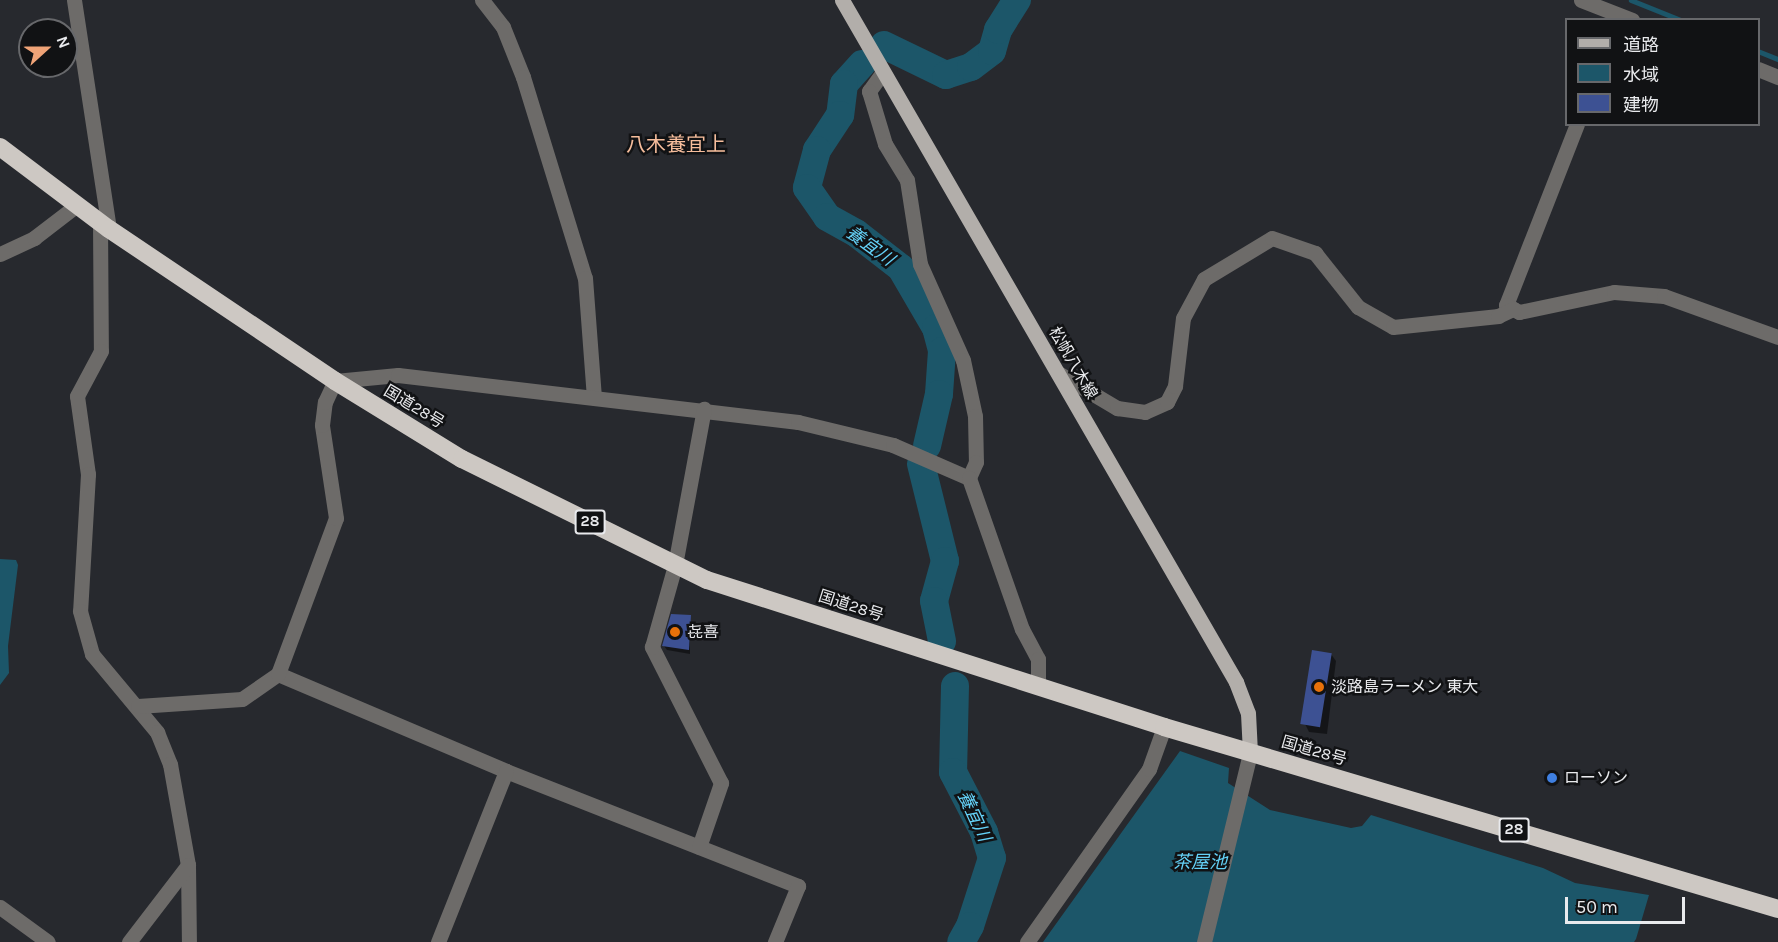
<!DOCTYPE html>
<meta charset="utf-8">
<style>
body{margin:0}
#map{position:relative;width:1778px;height:942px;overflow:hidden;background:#27292e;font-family:Karla,"Noto Sans JP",sans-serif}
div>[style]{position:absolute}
.water>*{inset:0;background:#1c5669}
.shadow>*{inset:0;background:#0007}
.stream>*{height:4.5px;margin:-2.25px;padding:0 2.25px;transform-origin:2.25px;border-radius:2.25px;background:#1c5669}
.river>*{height:28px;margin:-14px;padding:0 14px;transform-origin:14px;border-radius:14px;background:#1c5669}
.building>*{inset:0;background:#3d5193;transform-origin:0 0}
.minor>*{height:15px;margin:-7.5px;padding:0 7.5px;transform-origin:7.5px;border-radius:7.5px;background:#6d6b69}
.major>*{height:15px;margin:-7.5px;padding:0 7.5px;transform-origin:7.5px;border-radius:7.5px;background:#b2aeaa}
.highway>*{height:18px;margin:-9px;padding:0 9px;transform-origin:9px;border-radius:9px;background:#cdc8c3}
.dots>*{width:16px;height:16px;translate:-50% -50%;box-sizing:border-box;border:3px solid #111214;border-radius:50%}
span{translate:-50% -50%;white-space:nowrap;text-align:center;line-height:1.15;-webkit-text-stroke:5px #111214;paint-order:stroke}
.shield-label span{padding:2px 4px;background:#111214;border:2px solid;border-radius:4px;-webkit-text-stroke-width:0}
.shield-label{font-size:15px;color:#e9eaed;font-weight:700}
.street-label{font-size:16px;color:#e9eaed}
.poi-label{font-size:16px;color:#e9eaed}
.left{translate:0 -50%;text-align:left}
.water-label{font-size:18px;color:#64d1f7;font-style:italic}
.quarter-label{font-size:20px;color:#f6bd9c}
.legend{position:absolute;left:1565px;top:18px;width:195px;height:108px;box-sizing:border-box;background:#111214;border:2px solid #67686b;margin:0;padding:8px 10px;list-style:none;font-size:18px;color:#e9eaed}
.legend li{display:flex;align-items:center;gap:12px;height:30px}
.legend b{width:30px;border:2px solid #67686b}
.north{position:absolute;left:18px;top:18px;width:60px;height:60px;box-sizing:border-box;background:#111214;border:2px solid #67686b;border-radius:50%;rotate:69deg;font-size:16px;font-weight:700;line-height:24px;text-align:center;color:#e9eaed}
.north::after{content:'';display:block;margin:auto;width:21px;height:27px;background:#efa377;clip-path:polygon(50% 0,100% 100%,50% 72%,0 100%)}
.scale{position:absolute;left:1565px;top:897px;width:120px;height:27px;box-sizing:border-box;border:3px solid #e9eaed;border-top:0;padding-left:8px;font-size:18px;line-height:21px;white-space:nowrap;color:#e9eaed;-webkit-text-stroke:4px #111214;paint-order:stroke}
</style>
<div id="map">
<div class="water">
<div style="clip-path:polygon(0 559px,16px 560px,18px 565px,8px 646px,9px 673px,0 685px)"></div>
<div style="clip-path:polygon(1180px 751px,1229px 768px,1228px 783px,1270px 810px,1351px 828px,1362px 826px,1371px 815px,1543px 868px,1575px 883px,1649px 895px,1636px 939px,1634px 942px,1043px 942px)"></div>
</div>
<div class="shadow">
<div style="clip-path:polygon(690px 616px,690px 654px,667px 650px,664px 646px)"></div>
<div style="clip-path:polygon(1331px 654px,1336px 661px,1327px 734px,1309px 732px,1305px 724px)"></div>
</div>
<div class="stream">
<div style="left:1631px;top:0;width:54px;rotate:21.8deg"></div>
<div style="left:1758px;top:51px;width:22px;rotate:22deg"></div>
</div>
<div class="river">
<div style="left:884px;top:45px;width:69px;rotate:25.8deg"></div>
<div style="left:946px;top:75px;width:26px;rotate:-18deg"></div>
<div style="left:971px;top:67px;width:26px;rotate:-37deg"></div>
<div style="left:992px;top:51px;width:22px;rotate:-74deg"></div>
<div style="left:998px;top:30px;width:36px;rotate:-58deg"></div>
<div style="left:862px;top:64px;width:27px;rotate:132deg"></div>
<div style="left:844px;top:84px;width:31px;rotate:97deg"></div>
<div style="left:840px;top:115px;width:42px;rotate:123.3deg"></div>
<div style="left:817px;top:150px;width:39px;rotate:105deg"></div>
<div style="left:807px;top:188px;width:35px;rotate:55deg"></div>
<div style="left:827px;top:217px;width:33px;rotate:29deg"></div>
<div style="left:856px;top:233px;width:57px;rotate:37.9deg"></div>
<div style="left:901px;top:268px;width:69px;rotate:59.7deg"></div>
<div style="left:936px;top:328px;width:24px;rotate:75deg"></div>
<div style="left:942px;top:351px;width:43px;rotate:94deg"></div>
<div style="left:939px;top:394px;width:53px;rotate:103deg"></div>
<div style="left:921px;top:464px;width:100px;rotate:76.1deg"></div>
<div style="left:945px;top:561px;width:41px;rotate:105.4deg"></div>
<div style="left:934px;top:601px;width:41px;rotate:78.7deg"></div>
<div style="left:955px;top:686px;width:86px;rotate:91.3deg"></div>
<div style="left:953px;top:772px;width:68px;rotate:62.7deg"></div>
<div style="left:984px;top:832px;width:27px;rotate:73deg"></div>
<div style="left:992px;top:858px;width:71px;rotate:107.9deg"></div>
<div style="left:970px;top:926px;width:18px;rotate:119deg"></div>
</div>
<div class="building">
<div style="clip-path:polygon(671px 614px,691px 615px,689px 650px,662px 646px)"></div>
<div style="left:1312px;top:650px;width:20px;height:75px;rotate:9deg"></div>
</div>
<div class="minor">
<div style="left:74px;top:0;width:232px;rotate:81.3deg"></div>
<div style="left:482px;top:0;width:34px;rotate:52deg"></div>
<div style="left:503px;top:27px;width:54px;rotate:68.2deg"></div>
<div style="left:523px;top:77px;width:210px;rotate:72.9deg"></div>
<div style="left:585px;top:278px;width:120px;rotate:85.7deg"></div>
<div style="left:1581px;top:0;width:55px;rotate:21.4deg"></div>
<div style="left:1758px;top:69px;width:22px;rotate:22deg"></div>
<div style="left:883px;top:72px;width:24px;rotate:126deg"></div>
<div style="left:869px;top:91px;width:55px;rotate:73.2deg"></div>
<div style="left:885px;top:144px;width:42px;rotate:58.6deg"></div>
<div style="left:907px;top:180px;width:85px;rotate:81.2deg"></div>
<div style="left:920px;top:264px;width:105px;rotate:65.9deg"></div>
<div style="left:963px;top:360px;width:57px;rotate:77.9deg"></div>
<div style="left:975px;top:416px;width:46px;rotate:88.8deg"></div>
<div style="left:976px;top:462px;width:17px;rotate:114deg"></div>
<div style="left:1577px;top:124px;width:194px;rotate:111.4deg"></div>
<div style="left:1506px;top:305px;width:15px;rotate:28deg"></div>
<div style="left:1519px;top:312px;width:97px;rotate:-11.9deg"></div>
<div style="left:1614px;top:292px;width:50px;rotate:4.6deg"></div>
<div style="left:1664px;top:296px;width:121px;rotate:19.8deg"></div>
<div style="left:100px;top:222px;width:129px;rotate:89.6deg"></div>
<div style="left:101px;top:351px;width:51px;rotate:118.1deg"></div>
<div style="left:77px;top:396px;width:79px;rotate:82deg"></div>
<div style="left:88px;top:474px;width:137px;rotate:93.3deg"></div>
<div style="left:80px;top:611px;width:45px;rotate:74.4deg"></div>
<div style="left:92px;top:654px;width:102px;rotate:50.2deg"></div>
<div style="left:157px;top:732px;width:35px;rotate:68deg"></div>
<div style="left:170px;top:764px;width:103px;rotate:79.9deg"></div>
<div style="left:188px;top:865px;width:77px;rotate:89.3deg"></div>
<div style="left:0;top:254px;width:38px;rotate:-25deg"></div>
<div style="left:34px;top:238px;width:54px;rotate:-37.5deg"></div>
<div style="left:1058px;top:373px;width:69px;rotate:30.7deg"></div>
<div style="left:1117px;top:408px;width:28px;rotate:8deg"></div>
<div style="left:1145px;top:412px;width:24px;rotate:-24deg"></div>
<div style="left:1167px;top:402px;width:18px;rotate:-63deg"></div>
<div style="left:1175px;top:386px;width:68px;rotate:-83.3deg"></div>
<div style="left:1183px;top:318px;width:44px;rotate:-61.7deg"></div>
<div style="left:1204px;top:279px;width:79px;rotate:-31.1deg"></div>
<div style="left:1272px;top:238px;width:46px;rotate:19.2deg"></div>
<div style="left:1315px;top:253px;width:69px;rotate:51.5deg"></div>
<div style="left:1358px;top:307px;width:40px;rotate:29.7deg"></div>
<div style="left:1393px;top:327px;width:106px;rotate:-6deg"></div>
<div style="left:1498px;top:316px;width:17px;rotate:-25deg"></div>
<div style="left:278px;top:674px;width:248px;rotate:23deg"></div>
<div style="left:506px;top:771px;width:314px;rotate:21.5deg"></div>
<div style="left:798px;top:886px;width:61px;rotate:112.3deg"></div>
<div style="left:138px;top:706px;width:104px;rotate:-3.9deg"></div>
<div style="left:242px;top:699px;width:44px;rotate:-34.8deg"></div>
<div style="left:278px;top:674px;width:166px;rotate:-69.6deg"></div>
<div style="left:336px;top:518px;width:94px;rotate:-98.6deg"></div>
<div style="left:322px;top:425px;width:23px;rotate:-83deg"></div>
<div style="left:325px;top:402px;width:23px;rotate:-65deg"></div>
<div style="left:335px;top:381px;width:63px;rotate:-5.4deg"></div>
<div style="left:398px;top:375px;width:403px;rotate:6.7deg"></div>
<div style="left:798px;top:422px;width:98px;rotate:13.6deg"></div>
<div style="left:893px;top:445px;width:83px;rotate:23.5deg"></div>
<div style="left:969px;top:478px;width:160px;rotate:70.7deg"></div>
<div style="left:1022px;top:629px;width:34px;rotate:62deg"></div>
<div style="left:1038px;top:659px;width:27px;rotate:90deg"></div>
<div style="left:699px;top:847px;width:68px;rotate:-71deg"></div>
<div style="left:721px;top:783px;width:153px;rotate:-116.9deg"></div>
<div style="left:652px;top:647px;width:85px;rotate:-74.3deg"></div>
<div style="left:675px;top:565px;width:159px;rotate:-79.5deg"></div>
<div style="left:0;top:907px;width:59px;rotate:36.1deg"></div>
<div style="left:129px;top:942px;width:97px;rotate:-52.5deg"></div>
<div style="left:438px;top:942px;width:184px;rotate:-68.3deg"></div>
<div style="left:1027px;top:942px;width:212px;rotate:-54.8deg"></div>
<div style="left:1149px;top:769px;width:45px;rotate:-70.3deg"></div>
<div style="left:1204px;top:942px;width:195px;rotate:-76.3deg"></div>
</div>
<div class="major">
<div style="left:842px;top:0;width:788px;rotate:59.98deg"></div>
<div style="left:1236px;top:682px;width:33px;rotate:69deg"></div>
<div style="left:1248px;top:713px;width:40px;rotate:87.1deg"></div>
</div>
<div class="highway">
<div style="left:0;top:147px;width:136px;rotate:37deg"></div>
<div style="left:109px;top:229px;width:272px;rotate:33.9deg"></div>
<div style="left:335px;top:381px;width:149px;rotate:31.6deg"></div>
<div style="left:462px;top:459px;width:273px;rotate:26.3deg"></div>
<div style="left:707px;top:580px;width:480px;rotate:17.8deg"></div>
<div style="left:1164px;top:727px;width:640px;rotate:16.51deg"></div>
</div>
<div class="dots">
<div style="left:675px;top:632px;background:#e8710a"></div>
<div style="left:1319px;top:687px;background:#e8710a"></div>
<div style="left:1552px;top:778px;background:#3f7fe0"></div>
</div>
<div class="shield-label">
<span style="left:590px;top:522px">28</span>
<span style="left:1514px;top:830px">28</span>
</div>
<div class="street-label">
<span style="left:1073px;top:363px;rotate:60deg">松帆八木線</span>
<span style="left:414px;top:407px;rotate:31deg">国道28号</span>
<span style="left:851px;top:606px;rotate:18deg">国道28号</span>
<span style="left:1314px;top:751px;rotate:16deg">国道28号</span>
</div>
<div class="poi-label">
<span class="left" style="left:687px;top:632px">㐂喜</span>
<span class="left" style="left:1331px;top:687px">淡路島ラーメン 東大</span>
<span class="left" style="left:1564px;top:778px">ローソン</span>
</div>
<div class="water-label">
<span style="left:870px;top:246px;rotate:36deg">養宜川</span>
<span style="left:974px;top:816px;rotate:65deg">養宜川</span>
<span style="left:1200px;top:862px">茶屋池</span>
</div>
<div class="quarter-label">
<span style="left:676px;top:144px">八木養宜上</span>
</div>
<ul class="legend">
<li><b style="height:8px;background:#b2aeaa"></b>道路</li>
<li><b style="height:16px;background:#1c5669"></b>水域</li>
<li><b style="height:16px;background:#3d5193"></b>建物</li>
</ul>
<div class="north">N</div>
<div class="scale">50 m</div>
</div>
